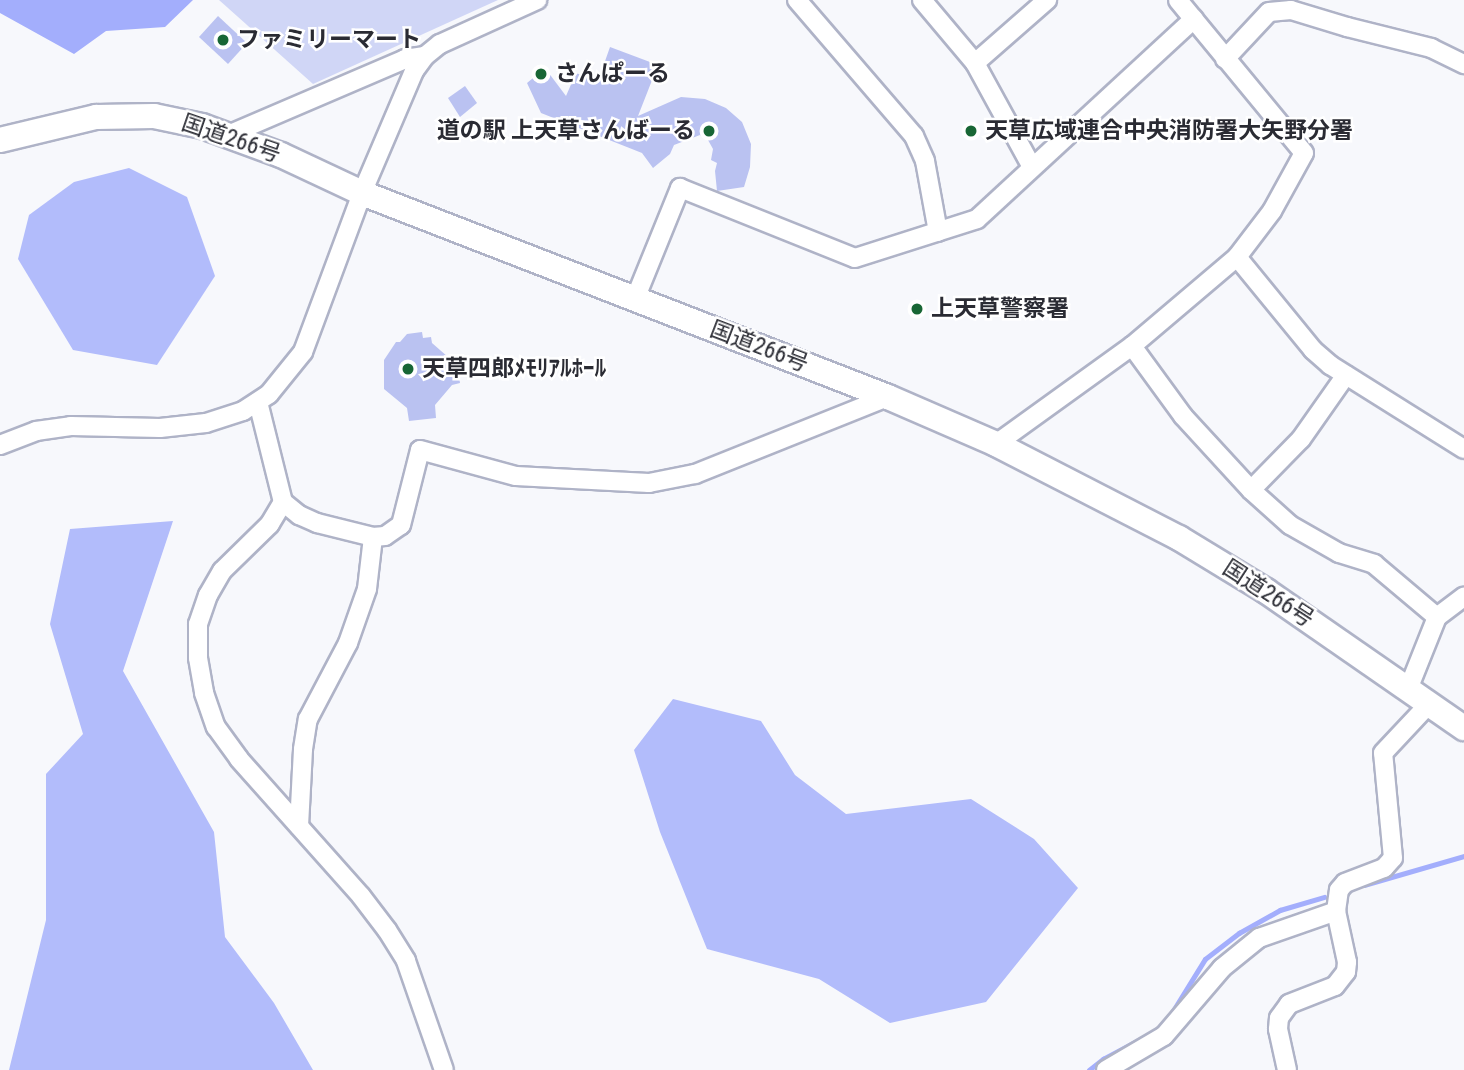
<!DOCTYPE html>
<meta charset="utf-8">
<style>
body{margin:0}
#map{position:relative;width:1464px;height:1070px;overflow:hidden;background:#f7f8fc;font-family:"Roboto Condensed","Noto Sans JP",sans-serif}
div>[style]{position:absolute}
.green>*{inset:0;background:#d0d6f6}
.forest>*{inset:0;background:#b2bcfb}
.water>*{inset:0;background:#a3aefc}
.stream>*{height:4.5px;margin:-2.25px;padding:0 2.25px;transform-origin:2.25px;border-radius:2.25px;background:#a3aefc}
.building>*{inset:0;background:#bac2f1}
.roads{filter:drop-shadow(2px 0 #afb3c7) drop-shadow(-2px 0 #afb3c7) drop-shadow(0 2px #afb3c7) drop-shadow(0 -2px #afb3c7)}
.minor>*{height:18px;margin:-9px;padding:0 9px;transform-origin:9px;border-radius:9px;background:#fff}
.highway>*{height:24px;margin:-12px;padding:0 12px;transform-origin:12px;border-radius:12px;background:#fff}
.dots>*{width:19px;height:19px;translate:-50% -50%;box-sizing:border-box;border:4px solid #fff;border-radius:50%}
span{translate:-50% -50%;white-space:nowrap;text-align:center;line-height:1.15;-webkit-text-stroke:5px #fff;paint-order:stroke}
.poi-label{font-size:23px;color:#2a2b33;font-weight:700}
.left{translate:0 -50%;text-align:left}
.right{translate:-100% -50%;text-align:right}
.street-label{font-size:23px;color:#2a2b33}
</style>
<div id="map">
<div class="green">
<i style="clip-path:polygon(219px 0,498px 0,313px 84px)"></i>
</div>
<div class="forest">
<i style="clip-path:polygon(129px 168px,187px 197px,215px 276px,157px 365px,73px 350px,18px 259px,29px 215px,74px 182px)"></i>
<i style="clip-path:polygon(173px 521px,123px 671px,214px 832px,225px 937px,274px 1003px,313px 1070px,9px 1070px,46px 920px,46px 774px,83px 734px,50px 624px,70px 529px)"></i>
<i style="clip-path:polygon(673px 699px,761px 721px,795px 775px,846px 814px,971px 799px,1034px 839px,1078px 888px,986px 1002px,890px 1023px,819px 979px,707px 949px,660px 832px,634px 750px)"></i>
</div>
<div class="water">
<i style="clip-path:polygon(0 0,193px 0,165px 27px,106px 31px,74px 54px,0 13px)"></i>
</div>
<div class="stream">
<i style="left:1364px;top:885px;width:104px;rotate:-16.2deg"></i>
<i style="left:1168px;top:1019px;width:70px;rotate:-58.3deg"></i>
<i style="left:1205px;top:959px;width:43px;rotate:-37.4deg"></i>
<i style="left:1239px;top:933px;width:47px;rotate:-29.3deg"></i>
<i style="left:1280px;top:910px;width:46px;rotate:-16.5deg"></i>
<i style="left:1089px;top:1070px;width:18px;rotate:-38deg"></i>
<i style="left:1103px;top:1059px;width:66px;rotate:-28.1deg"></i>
</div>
<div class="building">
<i style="clip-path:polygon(218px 16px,247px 43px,228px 64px,199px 37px)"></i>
<i style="clip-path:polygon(610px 47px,658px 65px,638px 116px,681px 97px,705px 99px,726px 108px,742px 122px,751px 144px,750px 167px,744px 187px,717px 191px,715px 171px,717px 163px,711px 160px,713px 149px,708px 140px,700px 135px,674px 145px,670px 154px,653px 168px,642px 153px,541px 113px,527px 83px,545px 68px,566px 96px,576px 73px,598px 81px)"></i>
<i style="clip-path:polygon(465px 86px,477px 103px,460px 117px,448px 98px)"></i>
<i style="clip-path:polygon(422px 332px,423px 338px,431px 337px,432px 343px,448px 357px,456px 355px,460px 383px,452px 385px,435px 405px,436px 418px,409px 421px,407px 408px,384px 389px,384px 360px,396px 342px,400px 342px,407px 334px)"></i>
</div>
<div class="roads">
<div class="minor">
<i style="left:797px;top:0;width:179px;rotate:49.3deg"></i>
<i style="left:914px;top:136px;width:27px;rotate:66deg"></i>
<i style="left:925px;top:161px;width:72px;rotate:79.6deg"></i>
<i style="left:922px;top:0;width:82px;rotate:49.9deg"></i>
<i style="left:975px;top:63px;width:119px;rotate:61.3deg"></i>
<i style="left:1225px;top:59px;width:64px;rotate:-46.9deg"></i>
<i style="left:1269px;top:12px;width:22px;rotate:-5deg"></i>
<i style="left:1291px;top:10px;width:59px;rotate:16.9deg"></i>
<i style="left:1347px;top:27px;width:87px;rotate:14deg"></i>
<i style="left:1431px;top:48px;width:37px;rotate:26deg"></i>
<i style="left:975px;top:63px;width:96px;rotate:-41.2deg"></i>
<i style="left:228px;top:135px;width:193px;rotate:-23.2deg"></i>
<i style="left:405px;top:59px;width:20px;rotate:-9deg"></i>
<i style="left:1237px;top:257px;width:120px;rotate:50.7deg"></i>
<i style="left:1313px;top:350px;width:23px;rotate:41deg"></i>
<i style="left:1330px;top:365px;width:158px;rotate:32.1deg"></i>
<i style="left:635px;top:299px;width:120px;rotate:-67.9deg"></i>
<i style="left:680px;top:188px;width:188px;rotate:21.8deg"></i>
<i style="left:855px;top:258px;width:128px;rotate:-17.7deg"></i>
<i style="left:977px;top:219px;width:295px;rotate:-42.7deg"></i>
<i style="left:1132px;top:346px;width:87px;rotate:53.9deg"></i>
<i style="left:1183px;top:416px;width:100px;rotate:47.4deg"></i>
<i style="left:1251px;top:490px;width:52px;rotate:41.9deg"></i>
<i style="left:1290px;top:525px;width:56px;rotate:29.7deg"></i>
<i style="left:1339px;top:553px;width:37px;rotate:17deg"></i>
<i style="left:1374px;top:564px;width:82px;rotate:40.1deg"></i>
<i style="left:258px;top:402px;width:103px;rotate:76deg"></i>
<i style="left:283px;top:502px;width:21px;rotate:39deg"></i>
<i style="left:299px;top:515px;width:20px;rotate:24deg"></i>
<i style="left:317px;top:523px;width:58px;rotate:14deg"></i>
<i style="left:373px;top:537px;width:12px;rotate:-5deg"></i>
<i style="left:385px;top:536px;width:19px;rotate:-35deg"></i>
<i style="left:401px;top:525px;width:77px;rotate:-75.8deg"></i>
<i style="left:420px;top:450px;width:99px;rotate:15.2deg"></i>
<i style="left:516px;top:476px;width:133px;rotate:3deg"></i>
<i style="left:649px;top:483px;width:47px;rotate:-11.1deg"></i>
<i style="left:695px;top:474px;width:208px;rotate:-21.8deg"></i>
<i style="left:996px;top:444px;width:168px;rotate:-35.8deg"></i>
<i style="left:1132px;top:346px;width:138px;rotate:-40.3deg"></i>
<i style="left:1237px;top:257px;width:58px;rotate:-52.7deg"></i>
<i style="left:1272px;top:211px;width:66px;rotate:-61.1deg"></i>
<i style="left:1304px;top:153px;width:198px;rotate:-129.5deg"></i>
<i style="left:0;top:445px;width:39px;rotate:-21deg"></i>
<i style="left:36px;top:431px;width:35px;rotate:-8deg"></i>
<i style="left:71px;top:426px;width:89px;rotate:1.3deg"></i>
<i style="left:160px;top:428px;width:46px;rotate:-6.2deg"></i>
<i style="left:206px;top:423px;width:39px;rotate:-18deg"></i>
<i style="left:243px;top:411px;width:31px;rotate:-33deg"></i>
<i style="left:269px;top:394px;width:54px;rotate:-51deg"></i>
<i style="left:303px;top:352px;width:170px;rotate:-69.6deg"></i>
<i style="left:362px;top:193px;width:133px;rotate:-66.9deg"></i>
<i style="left:414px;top:71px;width:19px;rotate:-54deg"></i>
<i style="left:425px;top:56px;width:19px;rotate:-39deg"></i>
<i style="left:440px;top:44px;width:107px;rotate:-24.4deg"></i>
<i style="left:1251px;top:490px;width:71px;rotate:-45.6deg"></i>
<i style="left:1301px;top:439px;width:78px;rotate:-54.9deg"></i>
<i style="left:283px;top:502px;width:26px;rotate:121deg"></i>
<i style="left:270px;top:524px;width:67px;rotate:135.6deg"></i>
<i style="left:222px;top:571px;width:28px;rotate:120deg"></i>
<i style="left:208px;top:595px;width:31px;rotate:109deg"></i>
<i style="left:198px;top:624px;width:34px;rotate:90deg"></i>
<i style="left:198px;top:658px;width:36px;rotate:80deg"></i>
<i style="left:204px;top:693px;width:36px;rotate:71deg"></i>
<i style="left:216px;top:727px;width:39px;rotate:54deg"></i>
<i style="left:239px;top:759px;width:183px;rotate:48.3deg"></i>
<i style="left:361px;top:896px;width:43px;rotate:52.6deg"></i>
<i style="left:387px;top:930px;width:36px;rotate:58deg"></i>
<i style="left:406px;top:961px;width:115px;rotate:70.8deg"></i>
<i style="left:1409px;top:687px;width:75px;rotate:-68.2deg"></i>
<i style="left:1437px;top:617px;width:34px;rotate:-37deg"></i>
<i style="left:299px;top:826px;width:77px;rotate:-87deg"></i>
<i style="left:303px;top:749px;width:30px;rotate:-81deg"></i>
<i style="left:308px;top:719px;width:86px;rotate:-62.2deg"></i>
<i style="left:348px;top:643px;width:57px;rotate:-70.6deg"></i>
<i style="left:367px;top:589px;width:52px;rotate:-83.4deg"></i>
<i style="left:1106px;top:1070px;width:67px;rotate:-30.4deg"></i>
<i style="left:1164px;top:1036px;width:89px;rotate:-49.5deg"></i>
<i style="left:1222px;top:968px;width:48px;rotate:-39deg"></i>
<i style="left:1259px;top:938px;width:82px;rotate:-19.3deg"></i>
<i style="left:1287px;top:1070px;width:42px;rotate:-102.4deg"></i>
<i style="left:1278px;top:1029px;width:11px;rotate:-85deg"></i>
<i style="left:1279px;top:1018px;width:17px;rotate:-54deg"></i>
<i style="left:1289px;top:1004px;width:49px;rotate:-21.4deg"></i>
<i style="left:1335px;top:986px;width:18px;rotate:-52deg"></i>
<i style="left:1346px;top:972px;width:10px;rotate:-84deg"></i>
<i style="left:1347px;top:962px;width:52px;rotate:-102.2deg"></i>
<i style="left:1336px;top:911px;width:21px;rotate:-82deg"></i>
<i style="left:1339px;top:890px;width:9px;rotate:-49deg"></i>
<i style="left:1345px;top:883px;width:42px;rotate:-21deg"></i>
<i style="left:1384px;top:868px;width:13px;rotate:-48deg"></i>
<i style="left:1393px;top:858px;width:105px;rotate:-95.4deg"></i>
<i style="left:1383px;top:753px;width:69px;rotate:-46.8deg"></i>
</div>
<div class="highway">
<i style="left:0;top:140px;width:99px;rotate:-13.5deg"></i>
<i style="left:96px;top:117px;width:58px;rotate:-1deg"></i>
<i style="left:154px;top:116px;width:49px;rotate:11.8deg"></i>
<i style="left:202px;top:126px;width:84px;rotate:20.2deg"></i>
<i style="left:281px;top:155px;width:89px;rotate:25.1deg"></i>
<i style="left:362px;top:193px;width:564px;rotate:21.2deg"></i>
<i style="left:888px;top:397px;width:118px;rotate:23.5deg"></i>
<i style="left:996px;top:444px;width:206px;rotate:27.2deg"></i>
<i style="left:1179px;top:538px;width:102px;rotate:31.3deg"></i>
<i style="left:1266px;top:591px;width:241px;rotate:34.7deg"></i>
</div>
</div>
<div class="dots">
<i style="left:223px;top:40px;background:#186635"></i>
<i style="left:541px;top:74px;background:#186635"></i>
<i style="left:709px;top:131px;background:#186635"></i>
<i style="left:971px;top:131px;background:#186635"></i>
<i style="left:917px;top:309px;background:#186635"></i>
<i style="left:408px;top:369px;background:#186635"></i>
</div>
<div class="poi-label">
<span class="left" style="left:237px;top:40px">ファミリーマート</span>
<span class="left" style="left:555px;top:74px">さんぱーる</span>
<span class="right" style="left:695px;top:131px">道の駅 上天草さんばーる</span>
<span class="left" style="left:985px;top:131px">天草広域連合中央消防署大矢野分署</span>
<span class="left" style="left:931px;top:309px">上天草警察署</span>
<span class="left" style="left:422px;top:369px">天草四郎ﾒﾓﾘｱﾙﾎｰﾙ</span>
</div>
<div class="street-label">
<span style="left:231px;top:139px;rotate:19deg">国道266号</span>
<span style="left:759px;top:347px;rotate:21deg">国道266号</span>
<span style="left:1268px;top:594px;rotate:33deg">国道266号</span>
</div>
</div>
